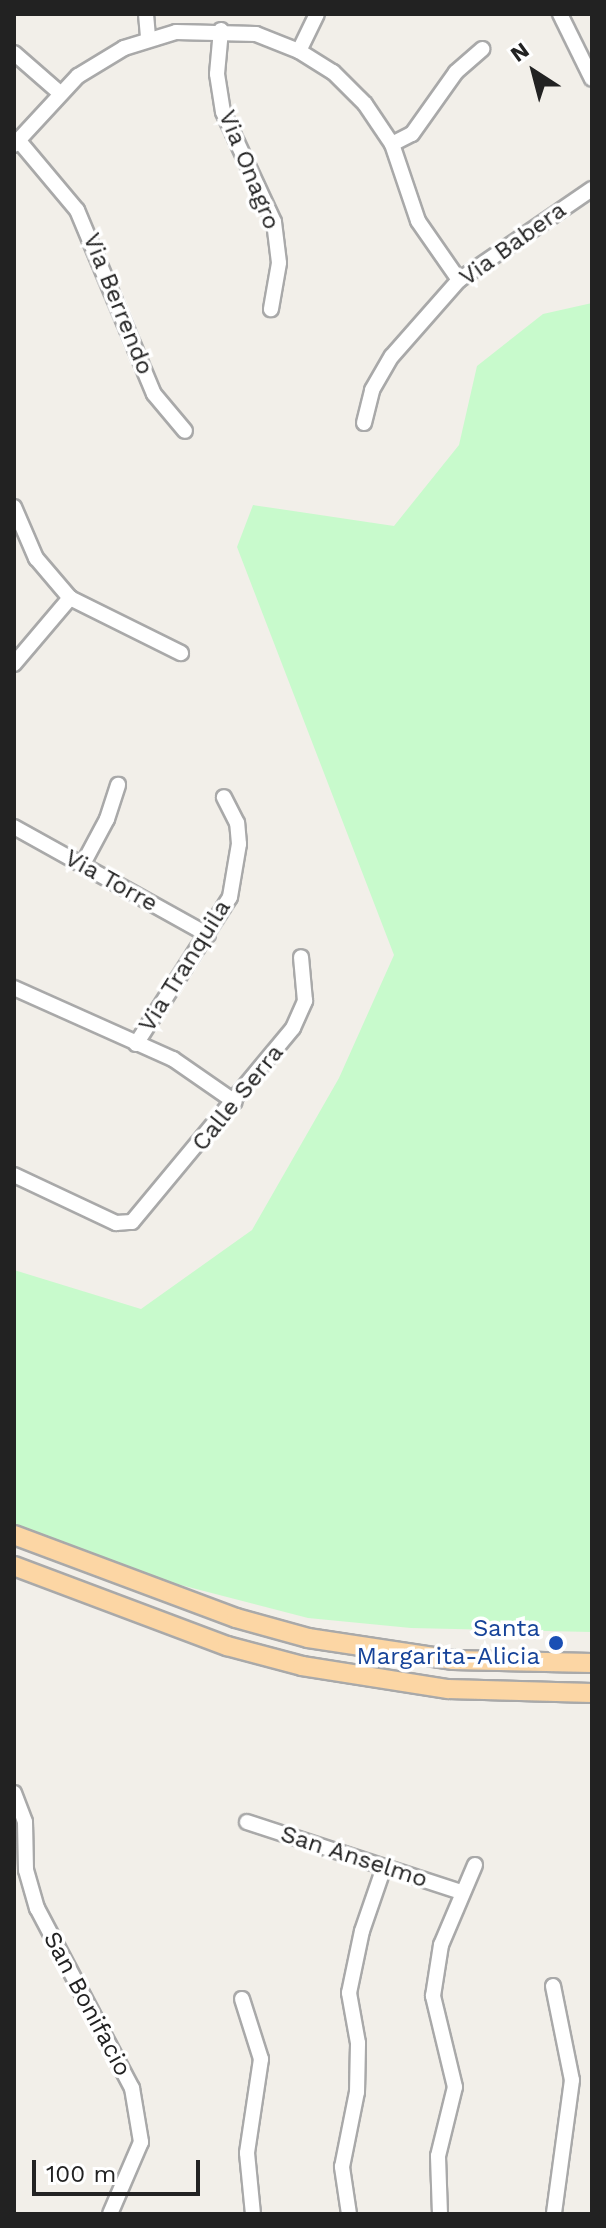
<!DOCTYPE html>
<style>
body{margin:0}
#map{position:relative;width:606px;height:2228px;overflow:hidden;background:#f2efe9;font-family:"Work Sans",sans-serif}
div>[style]{position:absolute}
.park>*{inset:0;background:#c8facc}
.roads{filter:drop-shadow(2px 0 #a9a9a9) drop-shadow(-2px 0 #a9a9a9) drop-shadow(0 2px #a9a9a9) drop-shadow(0 -2px #a9a9a9)}
.minor>*{height:14px;margin:-7px;padding:0 7px;transform-origin:7px;border-radius:7px;background:#fff}
.major>*{height:18px;margin:-9px;padding:0 9px;transform-origin:9px;border-radius:9px;background:#fcd6a4}
.dots>*{width:22px;height:22px;translate:-50% -50%;box-sizing:border-box;border:4px solid #fff;border-radius:50%}
span{translate:-50% -50%;white-space:nowrap;text-align:center;line-height:1.15;-webkit-text-stroke:7px #fff;paint-order:stroke}
.street-label{font-size:24px;color:#222}
.transit-label{font-size:24px;color:#164399}
.right{translate:-100% -50%;text-align:right}
.frame{position:absolute;inset:0;border:16px solid #222;pointer-events:none}
.north{position:absolute;left:494px;top:32px;width:80px;height:80px;-webkit-text-stroke:6px #fff;paint-order:stroke;rotate:324deg;font-size:22px;font-weight:700;line-height:32px;text-align:center;color:#222}
.north::after{content:'';display:block;margin:auto;width:28px;height:36px;background:#222;clip-path:polygon(50% 0,100% 100%,50% 72%,0 100%)}
.scale{position:absolute;left:32px;top:2160px;width:168px;height:36px;box-sizing:border-box;border:4px solid #222;border-top:0;padding-left:10px;font-size:24px;line-height:28px;white-space:nowrap;color:#222;-webkit-text-stroke:6px #fff;paint-order:stroke}
</style>
<div id="map">
<div class="park">
<i style="clip-path:polygon(592px 303px,592px 1632px,411px 1628px,308px 1618px,173px 1583px,16px 1525px,14px 1270px,141px 1309px,252px 1230px,339px 1078px,394px 955px,237px 547px,253px 505px,394px 526px,459px 445px,477px 366px,543px 314px)"></i>
</div>
<div class="roads">
<div class="minor">
<i style="left:146px;top:14px;width:25px;rotate:85deg"></i>
<i style="left:560px;top:14px;width:72px;rotate:63.8deg"></i>
<i style="left:221px;top:30px;width:44px;rotate:95.2deg"></i>
<i style="left:217px;top:74px;width:38px;rotate:81deg"></i>
<i style="left:223px;top:112px;width:121px;rotate:65.1deg"></i>
<i style="left:274px;top:222px;width:41px;rotate:83deg"></i>
<i style="left:279px;top:263px;width:47px;rotate:99.9deg"></i>
<i style="left:299px;top:51px;width:41px;rotate:-64.1deg"></i>
<i style="left:14px;top:53px;width:62px;rotate:41.1deg"></i>
<i style="left:19px;top:141px;width:90px;rotate:50deg"></i>
<i style="left:77px;top:210px;width:199px;rotate:67.3deg"></i>
<i style="left:154px;top:394px;width:48px;rotate:50deg"></i>
<i style="left:392px;top:144px;width:22px;rotate:-27deg"></i>
<i style="left:412px;top:134px;width:76px;rotate:-54.6deg"></i>
<i style="left:456px;top:72px;width:35px;rotate:-41deg"></i>
<i style="left:14px;top:145px;width:94px;rotate:-47.2deg"></i>
<i style="left:78px;top:76px;width:54px;rotate:-31.3deg"></i>
<i style="left:124px;top:48px;width:54px;rotate:-17.1deg"></i>
<i style="left:176px;top:32px;width:80px;rotate:1.4deg"></i>
<i style="left:256px;top:34px;width:46px;rotate:21.6deg"></i>
<i style="left:299px;top:51px;width:40px;rotate:32deg"></i>
<i style="left:333px;top:72px;width:45px;rotate:45deg"></i>
<i style="left:365px;top:104px;width:48px;rotate:56deg"></i>
<i style="left:392px;top:144px;width:81px;rotate:71.3deg"></i>
<i style="left:418px;top:221px;width:72px;rotate:55.2deg"></i>
<i style="left:364px;top:423px;width:34px;rotate:-76deg"></i>
<i style="left:372px;top:390px;width:39px;rotate:-60deg"></i>
<i style="left:392px;top:356px;width:101px;rotate:-48.6deg"></i>
<i style="left:459px;top:280px;width:161px;rotate:-34.4deg"></i>
<i style="left:14px;top:507px;width:56px;rotate:66.7deg"></i>
<i style="left:36px;top:558px;width:52px;rotate:49.6deg"></i>
<i style="left:70px;top:598px;width:124px;rotate:26.4deg"></i>
<i style="left:14px;top:664px;width:87px;rotate:-49.7deg"></i>
<i style="left:14px;top:827px;width:222px;rotate:29.1deg"></i>
<i style="left:83px;top:864px;width:51px;rotate:-61.9deg"></i>
<i style="left:107px;top:819px;width:36px;rotate:-72deg"></i>
<i style="left:14px;top:988px;width:174px;rotate:24.1deg"></i>
<i style="left:173px;top:1059px;width:75px;rotate:34.7deg"></i>
<i style="left:136px;top:1044px;width:174px;rotate:-57.4deg"></i>
<i style="left:230px;top:897px;width:54px;rotate:-80.4deg"></i>
<i style="left:239px;top:844px;width:21px;rotate:-95deg"></i>
<i style="left:237px;top:823px;width:29px;rotate:-117deg"></i>
<i style="left:14px;top:1175px;width:113px;rotate:25.2deg"></i>
<i style="left:116px;top:1223px;width:16px;rotate:-4deg"></i>
<i style="left:132px;top:1222px;width:252px;rotate:-50.3deg"></i>
<i style="left:293px;top:1028px;width:30px;rotate:-66deg"></i>
<i style="left:305px;top:1001px;width:44px;rotate:-95.2deg"></i>
<i style="left:14px;top:1793px;width:31px;rotate:69deg"></i>
<i style="left:25px;top:1822px;width:48px;rotate:88.8deg"></i>
<i style="left:26px;top:1870px;width:40px;rotate:74deg"></i>
<i style="left:37px;top:1908px;width:204px;rotate:62.2deg"></i>
<i style="left:132px;top:2088px;width:55px;rotate:80.5deg"></i>
<i style="left:141px;top:2142px;width:78px;rotate:113.3deg"></i>
<i style="left:247px;top:1822px;width:225px;rotate:18.1deg"></i>
<i style="left:553px;top:1986px;width:96px;rotate:78.6deg"></i>
<i style="left:572px;top:2080px;width:135px;rotate:97.7deg"></i>
<i style="left:242px;top:1999px;width:63px;rotate:72.4deg"></i>
<i style="left:261px;top:2059px;width:95px;rotate:98.5deg"></i>
<i style="left:247px;top:2153px;width:61px;rotate:84.4deg"></i>
<i style="left:349px;top:2214px;width:48px;rotate:-98.5deg"></i>
<i style="left:342px;top:2167px;width:76px;rotate:-78.7deg"></i>
<i style="left:357px;top:2092px;width:49px;rotate:-88.8deg"></i>
<i style="left:358px;top:2043px;width:51px;rotate:-100.2deg"></i>
<i style="left:349px;top:1993px;width:63px;rotate:-78.2deg"></i>
<i style="left:362px;top:1931px;width:68px;rotate:-71deg"></i>
<i style="left:440px;top:2214px;width:58px;rotate:-92deg"></i>
<i style="left:438px;top:2156px;width:71px;rotate:-76.2deg"></i>
<i style="left:455px;top:2087px;width:94px;rotate:-103.6deg"></i>
<i style="left:433px;top:1996px;width:52px;rotate:-81.1deg"></i>
<i style="left:441px;top:1945px;width:87px;rotate:-67deg"></i>
</div>
<div class="major">
<i style="left:14px;top:1535px;width:237px;rotate:20.5deg"></i>
<i style="left:236px;top:1618px;width:75px;rotate:15.5deg"></i>
<i style="left:308px;top:1638px;width:147px;rotate:8.6deg"></i>
<i style="left:453px;top:1660px;width:139px;rotate:1.2deg"></i>
<i style="left:14px;top:1566px;width:228px;rotate:20.6deg"></i>
<i style="left:227px;top:1646px;width:78px;rotate:14.9deg"></i>
<i style="left:302px;top:1666px;width:148px;rotate:9deg"></i>
<i style="left:448px;top:1689px;width:144px;rotate:1.6deg"></i>
</div>
</div>
<div class="dots">
<i style="left:556px;top:1643px;background:#1a4fb4"></i>
</div>
<div class="street-label">
<span style="left:249px;top:170px;rotate:68deg">Via Onagro</span>
<span style="left:513px;top:244px;rotate:-36deg">Via Babera</span>
<span style="left:118px;top:304px;rotate:68deg">Via Berrendo</span>
<span style="left:111px;top:881px;rotate:29deg">Via Torre</span>
<span style="left:185px;top:966px;rotate:-58deg">Via Tranquila</span>
<span style="left:238px;top:1098px;rotate:-51deg">Calle Serra</span>
<span style="left:354px;top:1857px;rotate:18deg">San Anselmo</span>
<span style="left:87px;top:2004px;rotate:62deg">San Bonifacio</span>
</div>
<div class="transit-label">
<span class="right" style="left:540px;top:1643px">Santa<br>Margarita-Alicia</span>
</div>
<div class="frame"></div>
<div class="north">N</div>
<div class="scale">100 m</div>
</div>
